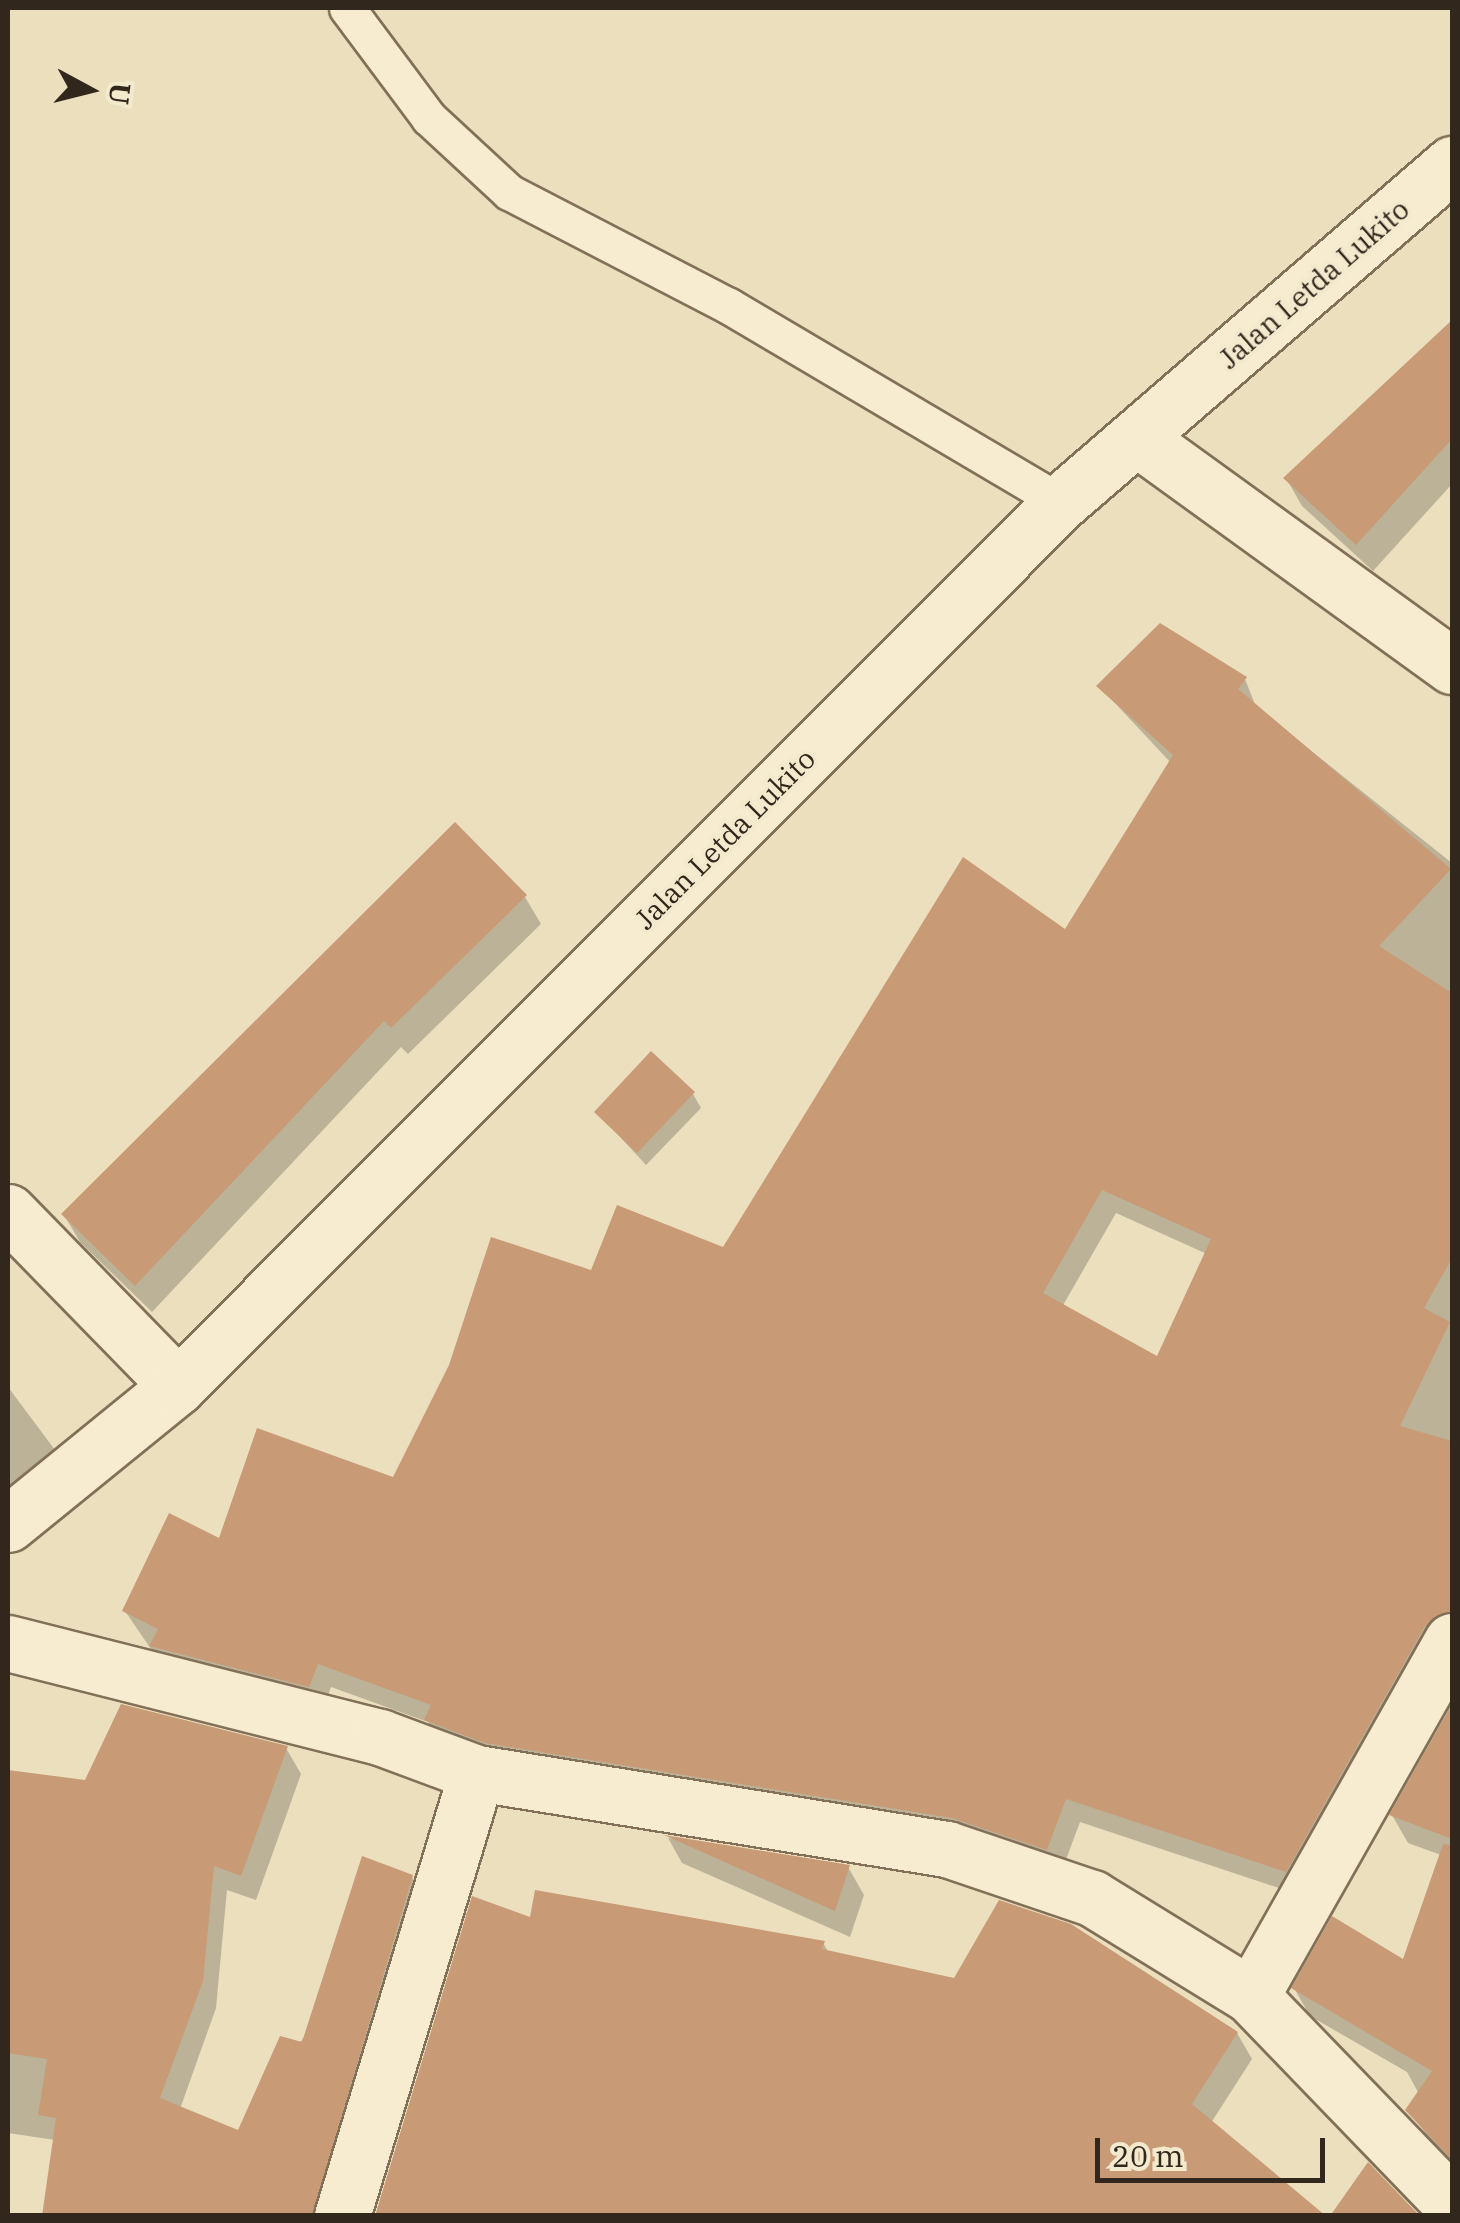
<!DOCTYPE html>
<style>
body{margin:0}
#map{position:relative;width:1460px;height:2223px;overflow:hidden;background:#ebdfbe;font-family:"IBM Plex Serif",serif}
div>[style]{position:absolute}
.shadow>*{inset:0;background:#0003}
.building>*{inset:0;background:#c89a75}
.roads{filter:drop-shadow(2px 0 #827058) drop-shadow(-2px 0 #827058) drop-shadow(0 2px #827058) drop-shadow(0 -2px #827058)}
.service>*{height:35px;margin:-17.5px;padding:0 17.5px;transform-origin:17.5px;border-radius:17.5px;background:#f7ecd0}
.minor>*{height:55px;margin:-27.5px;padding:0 27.5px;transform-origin:27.5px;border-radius:27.5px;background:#f7ecd0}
.tertiary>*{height:55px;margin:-27.5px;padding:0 27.5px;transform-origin:27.5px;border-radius:27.5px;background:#f7ecd0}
span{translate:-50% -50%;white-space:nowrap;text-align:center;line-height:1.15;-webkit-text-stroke:8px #f3e9cd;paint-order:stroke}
.street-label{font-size:28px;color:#32271c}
.frame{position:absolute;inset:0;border:10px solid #32271c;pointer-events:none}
.north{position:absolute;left:40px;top:40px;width:100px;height:100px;-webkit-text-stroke:8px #f3e9cd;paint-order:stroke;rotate:97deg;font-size:28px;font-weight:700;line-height:40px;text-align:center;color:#32271c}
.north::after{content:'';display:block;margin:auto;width:35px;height:45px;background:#32271c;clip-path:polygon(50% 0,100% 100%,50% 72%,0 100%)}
.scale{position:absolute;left:1095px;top:2138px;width:230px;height:45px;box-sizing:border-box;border:5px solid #32271c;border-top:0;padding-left:12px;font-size:30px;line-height:35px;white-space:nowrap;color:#32271c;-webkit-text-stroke:8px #f3e9cd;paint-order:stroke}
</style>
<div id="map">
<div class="shadow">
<i style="clip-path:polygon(1452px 323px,1452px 484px,1373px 571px,1302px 506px,1286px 478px)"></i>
<i style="clip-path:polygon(evenodd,1245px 679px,1256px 707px,1452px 863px,1452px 1624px,1300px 1895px,1080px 1822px,1061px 1873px,441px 1744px,428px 1722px,331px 1687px,323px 1710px,166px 1671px,125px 1611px,220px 1542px,394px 1480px,593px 1273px,724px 1250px,1066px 933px,1171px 763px,1099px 686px,1245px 679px,1116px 1213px,1207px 1254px,1158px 1359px,1062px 1307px,1116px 1213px)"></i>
<i style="clip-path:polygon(525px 897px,541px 924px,408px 1054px,401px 1047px,152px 1312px,80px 1242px,64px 1215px)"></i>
<i style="clip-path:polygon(693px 1094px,701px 1108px,646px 1165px,597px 1112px)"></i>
<i style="clip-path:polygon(8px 1387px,61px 1458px,8px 1505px)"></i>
<i style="clip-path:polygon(286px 1748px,301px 1774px,256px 1900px,227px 1890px,216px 2008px,180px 2109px,239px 2133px,412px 1877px,427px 1903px,331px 2216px,44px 2216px,55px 2140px,8px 2133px,8px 1775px,86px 1782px)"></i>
<i style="clip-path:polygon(1426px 1755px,1452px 1765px,1452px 2168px,1408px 2110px,1419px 2094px,1407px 2072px,1310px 2016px,1294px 1988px,1404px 1962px,1441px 1855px,1408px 1843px,1392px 1815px)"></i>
<i style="clip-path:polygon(668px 1838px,848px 1867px,864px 1895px,850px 1937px,682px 1863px)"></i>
<i style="clip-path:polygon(532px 1920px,823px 1943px,829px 1953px,955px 1981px,1237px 2033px,1252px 2059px,1211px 2123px)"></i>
</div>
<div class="building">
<i style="clip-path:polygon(1452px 320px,1452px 439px,1356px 545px,1283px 478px)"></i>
<i style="clip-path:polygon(evenodd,1160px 623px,1247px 677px,1238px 689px,1451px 869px,1379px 946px,1452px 993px,1452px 1258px,1424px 1308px,1450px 1322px,1400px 1426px,1452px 1441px,1452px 1610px,1425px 1626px,1286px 1872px,1066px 1799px,1047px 1850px,952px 1818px,485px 1743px,424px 1720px,431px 1705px,318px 1664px,309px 1687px,149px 1646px,158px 1629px,122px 1611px,169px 1513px,219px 1538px,257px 1428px,393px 1477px,449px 1365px,491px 1237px,591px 1270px,617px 1205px,723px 1247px,963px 857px,1065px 929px,1173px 755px,1096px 686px,1160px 623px,1102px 1190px,1211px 1239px,1157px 1356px,1043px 1293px,1102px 1190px)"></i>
<i style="clip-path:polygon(455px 822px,527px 895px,391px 1028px,384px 1021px,135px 1286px,61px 1214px)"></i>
<i style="clip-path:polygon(651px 1051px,695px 1092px,637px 1153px,594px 1112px)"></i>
<i style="clip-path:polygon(121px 1704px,288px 1746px,241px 1876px,214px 1866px,203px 1981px,160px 2098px,238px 2130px,280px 2036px,302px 2042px,362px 1856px,413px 1875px,312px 2216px,42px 2216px,56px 2118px,38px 2115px,47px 2059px,8px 2053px,8px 1770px,85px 1780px)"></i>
<i style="clip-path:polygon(1452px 1704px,1452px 1839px,1389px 1815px)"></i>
<i style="clip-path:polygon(664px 1835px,850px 1865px,835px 1911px)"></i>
<i style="clip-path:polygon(1443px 1844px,1452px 1845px,1452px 2160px,1405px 2110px,1432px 2071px,1291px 1988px,1332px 1916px,1403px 1959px)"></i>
<i style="clip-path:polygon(535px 1890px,825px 1941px,822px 1949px,954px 1978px,999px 1900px,1071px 1924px,1238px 2032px,1192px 2104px,1326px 2216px,375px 2216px,472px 1896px,530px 1917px)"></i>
<i style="clip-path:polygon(1368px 2162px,1420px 2216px,1330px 2216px)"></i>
</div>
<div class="roads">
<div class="service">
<i style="left:347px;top:8px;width:137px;rotate:53.3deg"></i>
<i style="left:429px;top:118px;width:109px;rotate:42.8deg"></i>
<i style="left:509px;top:192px;width:248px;rotate:27.4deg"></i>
<i style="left:729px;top:306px;width:386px;rotate:30.6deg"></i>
</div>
<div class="minor">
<i style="left:1137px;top:438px;width:389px;rotate:35.9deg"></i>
<i style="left:8px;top:1212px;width:243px;rotate:45.7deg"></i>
<i style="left:8px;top:1643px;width:384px;rotate:14.2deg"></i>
<i style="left:380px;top:1737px;width:103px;rotate:20.4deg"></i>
<i style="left:477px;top:1773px;width:476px;rotate:9.2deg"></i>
<i style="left:947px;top:1849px;width:153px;rotate:18.7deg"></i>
<i style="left:1092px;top:1898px;width:187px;rotate:31.6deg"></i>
<i style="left:1251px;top:1996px;width:289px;rotate:46deg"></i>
<i style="left:1251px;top:1996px;width:408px;rotate:-60.5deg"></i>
<i style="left:342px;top:2216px;width:463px;rotate:-73.1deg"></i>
</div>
<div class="tertiary">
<i style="left:8px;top:1524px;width:219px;rotate:-39.1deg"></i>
<i style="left:178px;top:1386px;width:1249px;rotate:-45.03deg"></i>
<i style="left:1061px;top:502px;width:517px;rotate:-40.84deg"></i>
</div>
</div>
<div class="street-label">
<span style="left:1314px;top:284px;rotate:-41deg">Jalan Letda Lukito</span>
<span style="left:725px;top:839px;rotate:-45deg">Jalan Letda Lukito</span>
</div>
<div class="frame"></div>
<div class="north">U</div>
<div class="scale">20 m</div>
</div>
